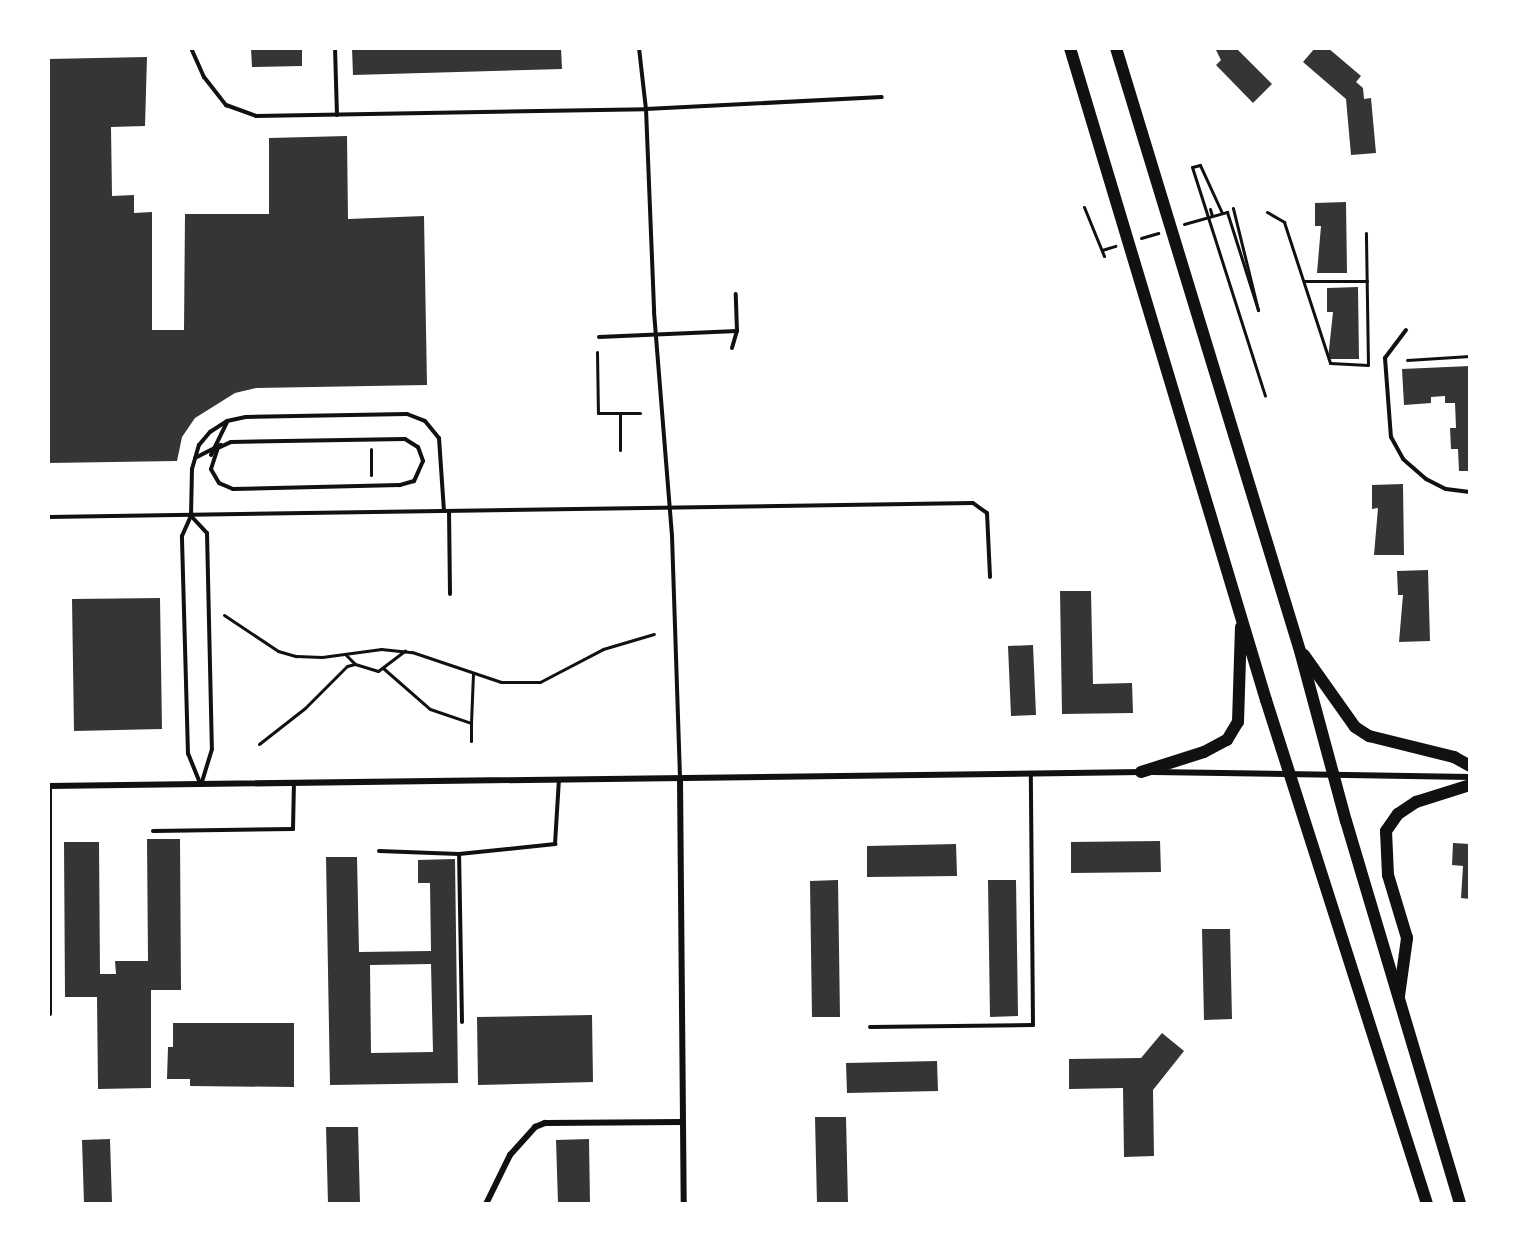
<!DOCTYPE html>
<style>
body{margin:0}
#map{position:relative;width:1518px;height:1252px;overflow:hidden;background:#fff;font-family:"Nunito Sans",sans-serif}
div>[style]{position:absolute}
.building>*{inset:0;background:#353535}
.path>*{height:3px;margin:-1.5px;padding:0 1.5px;transform-origin:1.5px;border-radius:1.5px;background:#111}
.service>*{height:4px;margin:-2px;padding:0 2px;transform-origin:2px;border-radius:2px;background:#111}
.minor>*{height:6px;margin:-3px;padding:0 3px;transform-origin:3px;border-radius:3px;background:#111}
.primary>*{height:12px;margin:-6px;padding:0 6px;transform-origin:6px;border-radius:6px;background:#111}
span{translate:-50% -50%;white-space:nowrap;text-align:center;line-height:1.15;-webkit-text-stroke:6px #fff;paint-order:stroke}
.frame{position:absolute;inset:0;border:50px solid #fff;pointer-events:none}
</style>
<div id="map">
<div class="building">
<i style="clip-path:polygon(251px 48px,302px 48px,302px 66px,252px 67px)"></i>
<i style="clip-path:polygon(352px 48px,561px 48px,562px 69px,353px 75px)"></i>
<i style="clip-path:polygon(1215px 48px,1236px 48px,1272px 84px,1253px 103px,1216px 65px,1221px 60px)"></i>
<i style="clip-path:polygon(1315px 48px,1328px 48px,1361px 76px,1356px 82px,1363px 88px,1364px 99px,1371px 98px,1376px 153px,1351px 155px,1346px 99px,1303px 62px)"></i>
<i style="clip-path:polygon(147px 57px,145px 126px,111px 127px,112px 196px,134px 195px,134px 213px,152px 212px,152px 330px,184px 330px,185px 214px,269px 214px,269px 138px,347px 136px,348px 219px,424px 216px,427px 385px,256px 388px,235px 393px,195px 418px,182px 437px,177px 461px,48px 463px,48px 59px)"></i>
<i style="clip-path:polygon(1346px 202px,1347px 273px,1317px 273px,1321px 226px,1315px 226px,1315px 203px)"></i>
<i style="clip-path:polygon(1358px 287px,1359px 359px,1328px 359px,1333px 312px,1327px 312px,1327px 288px)"></i>
<i style="clip-path:polygon(1470px 366px,1470px 471px,1459px 471px,1458px 449px,1451px 449px,1450px 428px,1456px 428px,1455px 403px,1445px 403px,1445px 396px,1431px 397px,1431px 403px,1404px 405px,1402px 369px)"></i>
<i style="clip-path:polygon(1403px 484px,1404px 555px,1374px 555px,1378px 508px,1372px 509px,1372px 485px)"></i>
<i style="clip-path:polygon(1428px 570px,1430px 641px,1399px 642px,1403px 595px,1398px 595px,1397px 571px)"></i>
<i style="clip-path:polygon(1060px 591px,1091px 591px,1093px 684px,1132px 683px,1133px 713px,1062px 714px)"></i>
<i style="clip-path:polygon(160px 598px,162px 729px,74px 731px,72px 599px)"></i>
<i style="clip-path:polygon(1033px 645px,1036px 715px,1011px 716px,1008px 646px)"></i>
<i style="clip-path:polygon(147px 839px,180px 839px,181px 990px,151px 990px,151px 1088px,98px 1089px,97px 997px,65px 997px,64px 842px,99px 842px,100px 974px,116px 974px,115px 961px,148px 961px)"></i>
<i style="clip-path:polygon(1160px 841px,1161px 872px,1071px 873px,1071px 842px)"></i>
<i style="clip-path:polygon(1453px 843px,1470px 844px,1470px 899px,1461px 898px,1463px 866px,1452px 865px)"></i>
<i style="clip-path:polygon(956px 844px,957px 876px,867px 877px,867px 846px)"></i>
<i style="clip-path:polygon(evenodd,326px 857px,357px 857px,359px 952px,431px 951px,430px 883px,418px 883px,418px 860px,455px 859px,458px 1083px,330px 1085px,326px 857px,431px 964px,433px 1052px,371px 1053px,370px 965px,431px 964px)"></i>
<i style="clip-path:polygon(838px 880px,840px 1017px,812px 1017px,810px 881px)"></i>
<i style="clip-path:polygon(988px 880px,1016px 880px,1018px 1016px,990px 1017px)"></i>
<i style="clip-path:polygon(1202px 929px,1230px 929px,1232px 1019px,1204px 1020px)"></i>
<i style="clip-path:polygon(592px 1015px,593px 1082px,478px 1085px,477px 1017px)"></i>
<i style="clip-path:polygon(173px 1023px,294px 1023px,294px 1087px,190px 1086px,190px 1079px,167px 1079px,168px 1047px,173px 1047px)"></i>
<i style="clip-path:polygon(1162px 1033px,1184px 1051px,1153px 1090px,1154px 1156px,1124px 1157px,1123px 1088px,1069px 1089px,1069px 1059px,1141px 1058px)"></i>
<i style="clip-path:polygon(937px 1061px,938px 1091px,847px 1093px,846px 1063px)"></i>
<i style="clip-path:polygon(815px 1117px,846px 1117px,848px 1204px,817px 1204px)"></i>
<i style="clip-path:polygon(326px 1127px,358px 1127px,360px 1204px,328px 1204px)"></i>
<i style="clip-path:polygon(110px 1139px,112px 1204px,84px 1204px,82px 1140px)"></i>
<i style="clip-path:polygon(589px 1139px,590px 1204px,558px 1204px,556px 1140px)"></i>
</div>
<div class="path">
<i style="left:1084px;top:207px;width:53px;rotate:67.8deg"></i>
<i style="left:1210px;top:209px;width:7px;rotate:74deg"></i>
<i style="left:1267px;top:212px;width:20px;rotate:30deg"></i>
<i style="left:1284px;top:222px;width:148px;rotate:71.9deg"></i>
<i style="left:1330px;top:363px;width:38px;rotate:3deg"></i>
<i style="left:1368px;top:365px;width:132px;rotate:-90.9deg"></i>
<i style="left:1222px;top:213px;width:53px;rotate:-114.6deg"></i>
<i style="left:1200px;top:165px;width:8px;rotate:166deg"></i>
<i style="left:1192px;top:167px;width:240px;rotate:72.3deg"></i>
<i style="left:1184px;top:224px;width:45px;rotate:-15.6deg"></i>
<i style="left:1227px;top:212px;width:103px;rotate:72.4deg"></i>
<i style="left:1258px;top:310px;width:105px;rotate:-103.8deg"></i>
<i style="left:1141px;top:238px;width:18px;rotate:-16deg"></i>
<i style="left:1102px;top:250px;width:14px;rotate:-17deg"></i>
<i style="left:1304px;top:281px;width:63px"></i>
<i style="left:597px;top:352px;width:61px;rotate:89.1deg"></i>
<i style="left:598px;top:413px;width:42px"></i>
<i style="left:1407px;top:360px;width:63px;rotate:-3.6deg"></i>
<i style="left:620px;top:413px;width:37px;rotate:90deg"></i>
<i style="left:371px;top:449px;width:26px;rotate:90deg"></i>
<i style="left:224px;top:615px;width:65px;rotate:33.7deg"></i>
<i style="left:278px;top:651px;width:19px;rotate:16deg"></i>
<i style="left:296px;top:656px;width:26px;rotate:2deg"></i>
<i style="left:322px;top:657px;width:60px;rotate:-7.7deg"></i>
<i style="left:381px;top:649px;width:31px;rotate:6deg"></i>
<i style="left:412px;top:652px;width:94px;rotate:18.6deg"></i>
<i style="left:501px;top:682px;width:39px"></i>
<i style="left:540px;top:682px;width:71px;rotate:-27.6deg"></i>
<i style="left:603px;top:649px;width:53px;rotate:-16.4deg"></i>
<i style="left:345px;top:654px;width:14px;rotate:45deg"></i>
<i style="left:355px;top:664px;width:24px;rotate:17deg"></i>
<i style="left:378px;top:671px;width:34px;rotate:-37deg"></i>
<i style="left:383px;top:668px;width:62px;rotate:41.1deg"></i>
<i style="left:430px;top:709px;width:43px;rotate:18.9deg"></i>
<i style="left:471px;top:723px;width:18px;rotate:90deg"></i>
<i style="left:471px;top:723px;width:49px;rotate:-87.7deg"></i>
<i style="left:259px;top:744px;width:58px;rotate:-38deg"></i>
<i style="left:305px;top:708px;width:59px;rotate:-45deg"></i>
<i style="left:347px;top:666px;width:8px;rotate:-14deg"></i>
</div>
<div class="service">
<i style="left:191px;top:48px;width:32px;rotate:66deg"></i>
<i style="left:204px;top:77px;width:36px;rotate:52deg"></i>
<i style="left:226px;top:105px;width:32px;rotate:20deg"></i>
<i style="left:256px;top:116px;width:390px;rotate:-1deg"></i>
<i style="left:646px;top:109px;width:236px;rotate:-2.9deg"></i>
<i style="left:335px;top:48px;width:67px;rotate:88.3deg"></i>
<i style="left:639px;top:48px;width:61px;rotate:83.5deg"></i>
<i style="left:646px;top:109px;width:203px;rotate:87.7deg"></i>
<i style="left:654px;top:312px;width:225px;rotate:85.4deg"></i>
<i style="left:672px;top:536px;width:242px;rotate:88.1deg"></i>
<i style="left:1406px;top:330px;width:35px;rotate:127deg"></i>
<i style="left:1385px;top:358px;width:79px;rotate:85.7deg"></i>
<i style="left:1391px;top:437px;width:25px;rotate:61deg"></i>
<i style="left:1403px;top:459px;width:30px;rotate:41deg"></i>
<i style="left:1426px;top:479px;width:22px;rotate:27deg"></i>
<i style="left:1446px;top:489px;width:24px;rotate:7deg"></i>
<i style="left:599px;top:337px;width:138px;rotate:-2.5deg"></i>
<i style="left:732px;top:348px;width:18px;rotate:-74deg"></i>
<i style="left:737px;top:331px;width:37px;rotate:-92deg"></i>
<i style="left:405px;top:439px;width:15px;rotate:32deg"></i>
<i style="left:418px;top:447px;width:15px;rotate:70deg"></i>
<i style="left:423px;top:461px;width:22px;rotate:114deg"></i>
<i style="left:414px;top:481px;width:15px;rotate:164deg"></i>
<i style="left:400px;top:485px;width:167px;rotate:178.6deg"></i>
<i style="left:233px;top:489px;width:15px;rotate:-157deg"></i>
<i style="left:219px;top:483px;width:16px;rotate:-120deg"></i>
<i style="left:211px;top:469px;width:22px;rotate:-72deg"></i>
<i style="left:218px;top:448px;width:14px;rotate:-25deg"></i>
<i style="left:231px;top:442px;width:174px;rotate:-1deg"></i>
<i style="left:211px;top:455px;width:37px;rotate:-64deg"></i>
<i style="left:195px;top:458px;width:29px;rotate:-27deg"></i>
<i style="left:449px;top:511px;width:83px;rotate:89.3deg"></i>
<i style="left:48px;top:517px;width:925px;rotate:-0.87deg"></i>
<i style="left:973px;top:503px;width:17px;rotate:36deg"></i>
<i style="left:987px;top:513px;width:64px;rotate:87.3deg"></i>
<i style="left:192px;top:517px;width:22px;rotate:47deg"></i>
<i style="left:207px;top:533px;width:216px;rotate:88.7deg"></i>
<i style="left:212px;top:749px;width:37px;rotate:107deg"></i>
<i style="left:200px;top:783px;width:31px;rotate:-112deg"></i>
<i style="left:188px;top:754px;width:218px;rotate:-91.6deg"></i>
<i style="left:182px;top:536px;width:22px;rotate:-66deg"></i>
<i style="left:191px;top:516px;width:47px;rotate:-88.8deg"></i>
<i style="left:192px;top:469px;width:25px;rotate:-74deg"></i>
<i style="left:199px;top:445px;width:17px;rotate:-50deg"></i>
<i style="left:210px;top:432px;width:20px;rotate:-33deg"></i>
<i style="left:227px;top:421px;width:19px;rotate:-12deg"></i>
<i style="left:246px;top:417px;width:161px;rotate:-1.1deg"></i>
<i style="left:407px;top:414px;width:19px;rotate:21deg"></i>
<i style="left:425px;top:421px;width:22px;rotate:51deg"></i>
<i style="left:439px;top:438px;width:73px;rotate:86.1deg"></i>
<i style="left:153px;top:831px;width:140px;rotate:-0.8deg"></i>
<i style="left:293px;top:829px;width:46px;rotate:-88.8deg"></i>
<i style="left:379px;top:851px;width:80px;rotate:2.1deg"></i>
<i style="left:50px;top:1014px;width:228px;rotate:-90deg"></i>
<i style="left:462px;top:1022px;width:168px;rotate:-91deg"></i>
<i style="left:459px;top:854px;width:97px;rotate:-5.9deg"></i>
<i style="left:555px;top:844px;width:65px;rotate:-86.5deg"></i>
<i style="left:870px;top:1027px;width:163px;rotate:-0.7deg"></i>
<i style="left:1033px;top:1025px;width:251px;rotate:-90.5deg"></i>
</div>
<div class="minor">
<i style="left:1153px;top:772px;width:317px;rotate:0.9deg"></i>
<i style="left:680px;top:778px;width:426px;rotate:89.5deg"></i>
<i style="left:48px;top:786px;width:1094px;rotate:-0.73deg"></i>
<i style="left:486px;top:1204px;width:55px;rotate:-63.9deg"></i>
<i style="left:510px;top:1155px;width:38px;rotate:-48deg"></i>
<i style="left:535px;top:1127px;width:11px;rotate:-22deg"></i>
<i style="left:545px;top:1123px;width:138px;rotate:-0.4deg"></i>
</div>
<div class="primary">
<i style="left:1070px;top:48px;width:681px;rotate:73.27deg"></i>
<i style="left:1266px;top:700px;width:529px;rotate:72.28deg"></i>
<i style="left:1116px;top:48px;width:630px;rotate:73.03deg"></i>
<i style="left:1300px;top:651px;width:176px;rotate:74.9deg"></i>
<i style="left:1346px;top:821px;width:400px;rotate:73.4deg"></i>
<i style="left:1304px;top:655px;width:88px;rotate:54.7deg"></i>
<i style="left:1355px;top:727px;width:17px;rotate:33deg"></i>
<i style="left:1369px;top:736px;width:88px;rotate:13.9deg"></i>
<i style="left:1454px;top:757px;width:18px;rotate:29deg"></i>
<i style="left:1141px;top:772px;width:66px;rotate:-17.6deg"></i>
<i style="left:1204px;top:752px;width:26px;rotate:-28deg"></i>
<i style="left:1227px;top:740px;width:21px;rotate:-59deg"></i>
<i style="left:1238px;top:722px;width:95px;rotate:-88.2deg"></i>
<i style="left:1399px;top:996px;width:59px;rotate:-82.1deg"></i>
<i style="left:1407px;top:938px;width:66px;rotate:-106.8deg"></i>
<i style="left:1388px;top:875px;width:44px;rotate:-92.6deg"></i>
<i style="left:1386px;top:831px;width:21px;rotate:-55deg"></i>
<i style="left:1398px;top:814px;width:22px;rotate:-34deg"></i>
<i style="left:1416px;top:802px;width:57px;rotate:-17.5deg"></i>
</div>
<div class="frame"></div>
</div>
